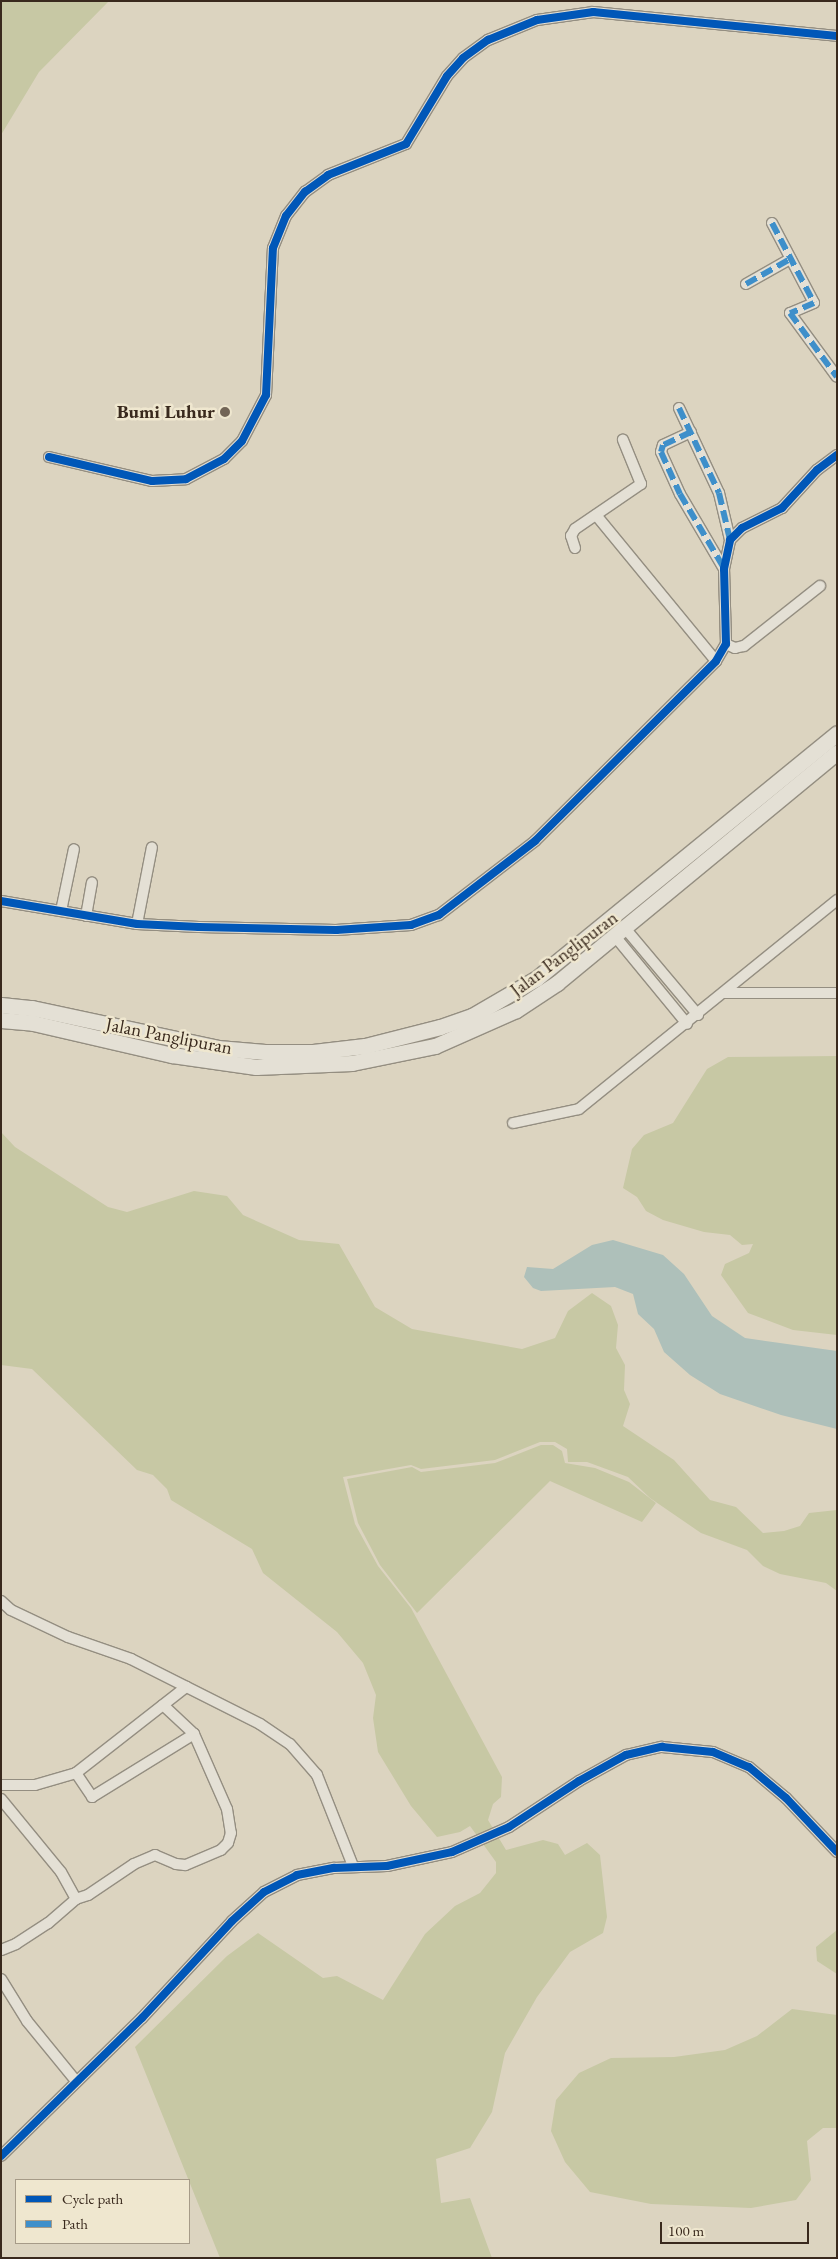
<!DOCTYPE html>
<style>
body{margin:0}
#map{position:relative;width:838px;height:2259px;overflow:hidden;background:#dcd4c0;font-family:"EB Garamond",serif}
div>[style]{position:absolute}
.green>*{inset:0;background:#c7c8a4}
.water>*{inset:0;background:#aec0ba}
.roads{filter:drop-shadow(1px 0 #948e81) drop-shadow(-1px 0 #948e81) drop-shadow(0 1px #948e81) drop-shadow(0 -1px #948e81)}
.minor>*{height:10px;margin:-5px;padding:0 5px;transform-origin:5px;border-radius:5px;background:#e4e0d5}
.secondary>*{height:15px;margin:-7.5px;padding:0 7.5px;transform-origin:7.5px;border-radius:7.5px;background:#e4e0d5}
.quiet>*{height:6px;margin-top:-3px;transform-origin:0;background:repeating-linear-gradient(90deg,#3e8fca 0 12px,transparent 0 18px)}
.cycleway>*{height:8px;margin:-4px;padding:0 4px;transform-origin:4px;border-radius:4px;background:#0057b8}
.dots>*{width:14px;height:14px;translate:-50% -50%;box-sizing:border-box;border:2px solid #efe7cf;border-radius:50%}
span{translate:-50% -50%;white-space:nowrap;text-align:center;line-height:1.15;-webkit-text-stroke:5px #efe7cf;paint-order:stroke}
.poi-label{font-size:19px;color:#39291d;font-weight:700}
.right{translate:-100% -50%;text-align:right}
.street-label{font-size:19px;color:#39291d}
.frame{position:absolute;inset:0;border:2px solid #39291d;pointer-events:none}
.legend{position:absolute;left:15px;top:2179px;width:175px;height:65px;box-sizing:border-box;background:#efe7cf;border:1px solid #a69b88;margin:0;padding:6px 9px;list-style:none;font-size:15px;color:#39291d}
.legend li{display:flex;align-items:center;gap:10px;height:25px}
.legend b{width:25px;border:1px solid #a69b88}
.scale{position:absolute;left:660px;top:2222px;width:149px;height:22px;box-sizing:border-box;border:2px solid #39291d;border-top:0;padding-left:6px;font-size:15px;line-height:18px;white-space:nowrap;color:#39291d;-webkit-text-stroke:4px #efe7cf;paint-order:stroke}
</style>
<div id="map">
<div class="green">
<i style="clip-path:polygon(1px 1px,109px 1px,39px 72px,1px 135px)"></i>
<i style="clip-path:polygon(837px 1056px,837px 1335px,793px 1330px,748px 1313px,721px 1275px,725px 1264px,749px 1253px,753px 1244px,742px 1245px,730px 1235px,704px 1232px,663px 1220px,646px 1211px,637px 1197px,623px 1188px,632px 1149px,644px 1135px,673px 1123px,707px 1069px,728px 1057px)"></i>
<i style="clip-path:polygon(1px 1132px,15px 1147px,108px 1207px,127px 1212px,194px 1191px,227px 1196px,243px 1215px,299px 1240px,339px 1244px,375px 1307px,412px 1329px,522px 1349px,555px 1338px,568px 1311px,592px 1293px,611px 1306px,618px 1325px,616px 1348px,625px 1365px,624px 1390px,630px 1404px,623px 1426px,674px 1460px,710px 1500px,736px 1507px,763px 1533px,784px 1531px,800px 1526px,809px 1513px,837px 1510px,837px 1591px,826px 1583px,780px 1574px,763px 1566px,747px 1550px,701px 1533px,650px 1498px,628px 1477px,587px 1462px,568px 1462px,567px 1449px,555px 1442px,540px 1442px,495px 1460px,421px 1469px,411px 1465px,343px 1477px,355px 1524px,378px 1566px,411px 1608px,502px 1777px,501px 1797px,493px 1804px,488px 1820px,506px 1850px,543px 1840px,558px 1844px,565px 1855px,587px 1843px,600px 1855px,607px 1917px,603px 1933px,570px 1952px,537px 1997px,505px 2053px,492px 2112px,470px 2148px,436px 2159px,441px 2203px,470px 2198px,492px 2258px,220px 2258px,135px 2047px,227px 1956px,258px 1933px,323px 1978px,337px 1976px,383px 2000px,425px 1934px,455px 1906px,480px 1893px,496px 1873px,496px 1862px,470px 1826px,460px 1832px,437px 1837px,411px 1806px,378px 1752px,373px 1718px,376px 1695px,363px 1663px,337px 1632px,263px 1573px,252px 1549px,171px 1500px,167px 1489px,153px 1475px,137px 1470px,32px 1369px,1px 1365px)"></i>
<i style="clip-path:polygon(541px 1445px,553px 1445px,562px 1451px,565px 1463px,595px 1468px,629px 1482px,656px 1503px,642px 1522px,550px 1481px,417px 1613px,380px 1565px,358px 1523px,347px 1479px,412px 1467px,421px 1472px,495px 1463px)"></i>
<i style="clip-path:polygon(837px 1930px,837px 1974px,817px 1961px,816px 1947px)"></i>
<i style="clip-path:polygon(792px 2009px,837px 2015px,837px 2128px,823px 2128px,807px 2141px,811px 2180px,796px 2200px,751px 2208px,651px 2204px,590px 2192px,565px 2162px,551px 2131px,556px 2100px,579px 2073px,611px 2058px,674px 2057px,725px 2050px,757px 2036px)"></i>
</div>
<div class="water">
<i style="clip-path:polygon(613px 1240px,663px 1255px,684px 1274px,712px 1316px,745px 1338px,837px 1351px,837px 1429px,781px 1415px,720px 1394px,690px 1375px,664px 1352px,654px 1329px,638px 1314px,633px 1294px,615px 1287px,541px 1291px,533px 1288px,524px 1277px,527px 1267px,553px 1269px,592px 1245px)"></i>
</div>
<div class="roads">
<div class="minor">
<i style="left:772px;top:223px;width:90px;rotate:62.3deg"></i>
<i style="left:814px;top:303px;width:26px;rotate:157deg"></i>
<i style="left:790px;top:313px;width:79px;rotate:53.7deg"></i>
<i style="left:746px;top:284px;width:51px;rotate:-29.6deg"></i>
<i style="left:679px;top:408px;width:94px;rotate:64.8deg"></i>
<i style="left:719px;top:493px;width:48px;rotate:76.8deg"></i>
<i style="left:691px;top:432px;width:31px;rotate:155deg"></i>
<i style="left:663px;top:445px;width:7px;rotate:106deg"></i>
<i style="left:661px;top:452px;width:46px;rotate:65.7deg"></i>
<i style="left:680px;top:494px;width:87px;rotate:59.6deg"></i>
<i style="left:49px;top:457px;width:106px;rotate:13.1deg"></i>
<i style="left:152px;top:481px;width:34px;rotate:-3deg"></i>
<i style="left:186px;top:479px;width:43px;rotate:-27.8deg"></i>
<i style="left:224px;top:459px;width:25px;rotate:-45deg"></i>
<i style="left:242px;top:441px;width:52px;rotate:-62.4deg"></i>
<i style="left:266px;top:395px;width:147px;rotate:-87.3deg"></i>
<i style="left:273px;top:248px;width:35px;rotate:-68deg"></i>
<i style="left:286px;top:216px;width:31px;rotate:-52deg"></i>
<i style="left:305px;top:192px;width:29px;rotate:-36deg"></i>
<i style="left:328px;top:175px;width:84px;rotate:-21.7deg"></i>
<i style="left:406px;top:144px;width:79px;rotate:-58.9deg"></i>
<i style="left:447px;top:76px;width:24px;rotate:-48deg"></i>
<i style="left:463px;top:58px;width:31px;rotate:-36deg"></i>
<i style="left:488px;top:40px;width:53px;rotate:-22.2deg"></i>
<i style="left:537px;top:20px;width:57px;rotate:-8.1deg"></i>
<i style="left:593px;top:12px;width:245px;rotate:5.6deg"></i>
<i style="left:596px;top:515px;width:189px;rotate:50.6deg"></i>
<i style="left:575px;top:548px;width:13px;rotate:-108deg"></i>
<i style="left:571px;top:536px;width:8px;rotate:-60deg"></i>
<i style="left:575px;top:529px;width:80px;rotate:-34.3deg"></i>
<i style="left:641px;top:484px;width:48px;rotate:-112.2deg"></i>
<i style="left:726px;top:644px;width:10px;rotate:24deg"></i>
<i style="left:735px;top:648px;width:9px;rotate:-13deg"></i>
<i style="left:744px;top:646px;width:97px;rotate:-38.3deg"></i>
<i style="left:1px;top:901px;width:138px;rotate:9.6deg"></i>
<i style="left:137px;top:924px;width:62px;rotate:2.8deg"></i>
<i style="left:199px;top:927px;width:137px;rotate:1.3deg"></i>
<i style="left:336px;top:930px;width:75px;rotate:-3.8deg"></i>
<i style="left:411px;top:925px;width:30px;rotate:-20deg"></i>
<i style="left:439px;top:915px;width:121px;rotate:-37.6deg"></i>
<i style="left:535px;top:841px;width:255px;rotate:-44.8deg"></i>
<i style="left:716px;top:661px;width:20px;rotate:-60deg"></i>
<i style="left:726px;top:644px;width:75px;rotate:-91.5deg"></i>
<i style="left:724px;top:569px;width:30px;rotate:-78deg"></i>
<i style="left:730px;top:540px;width:17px;rotate:-45deg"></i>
<i style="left:742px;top:528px;width:45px;rotate:-26.6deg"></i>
<i style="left:782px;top:508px;width:52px;rotate:-47.4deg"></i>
<i style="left:817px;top:470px;width:25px;rotate:-37deg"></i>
<i style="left:61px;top:911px;width:63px;rotate:-78.2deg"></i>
<i style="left:86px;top:916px;width:34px;rotate:-80deg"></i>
<i style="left:137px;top:924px;width:78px;rotate:-79deg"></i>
<i style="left:624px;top:927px;width:115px;rotate:49.9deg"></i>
<i style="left:614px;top:935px;width:115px;rotate:50.6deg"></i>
<i style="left:724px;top:993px;width:113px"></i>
<i style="left:513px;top:1123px;width:67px;rotate:-12deg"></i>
<i style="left:579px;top:1109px;width:332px;rotate:-39deg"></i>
<i style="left:1px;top:1601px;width:13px;rotate:42deg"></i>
<i style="left:11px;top:1610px;width:63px;rotate:25.3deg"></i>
<i style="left:68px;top:1637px;width:67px;rotate:19.2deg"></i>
<i style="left:131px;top:1659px;width:144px;rotate:26.7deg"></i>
<i style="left:260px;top:1724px;width:36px;rotate:34deg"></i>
<i style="left:290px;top:1744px;width:41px;rotate:48.9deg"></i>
<i style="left:317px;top:1775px;width:98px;rotate:68.4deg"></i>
<i style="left:163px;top:1705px;width:42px;rotate:43.1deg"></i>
<i style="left:76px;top:1773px;width:140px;rotate:-38deg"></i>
<i style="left:1px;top:1785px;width:34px"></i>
<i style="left:35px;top:1785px;width:43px;rotate:-16.3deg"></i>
<i style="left:76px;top:1773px;width:29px;rotate:56deg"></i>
<i style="left:92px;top:1797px;width:120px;rotate:-31.7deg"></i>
<i style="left:194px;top:1734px;width:82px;rotate:66.3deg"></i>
<i style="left:227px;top:1809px;width:24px;rotate:81deg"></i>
<i style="left:231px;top:1833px;width:10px;rotate:107deg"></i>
<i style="left:228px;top:1843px;width:10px;rotate:135deg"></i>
<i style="left:221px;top:1850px;width:39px;rotate:157deg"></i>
<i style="left:185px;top:1865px;width:9px;rotate:-174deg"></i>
<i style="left:176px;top:1864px;width:23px;rotate:-157deg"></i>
<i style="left:155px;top:1855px;width:23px;rotate:157deg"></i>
<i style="left:134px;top:1864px;width:55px;rotate:146deg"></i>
<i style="left:88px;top:1895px;width:13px;rotate:162deg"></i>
<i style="left:1px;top:1799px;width:94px;rotate:50.6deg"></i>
<i style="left:61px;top:1872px;width:31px;rotate:61deg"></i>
<i style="left:76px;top:1899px;width:37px;rotate:139deg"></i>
<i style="left:48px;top:1923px;width:38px;rotate:147deg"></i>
<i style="left:16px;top:1944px;width:16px;rotate:158deg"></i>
<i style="left:1px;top:1979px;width:49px;rotate:58.2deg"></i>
<i style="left:27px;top:2021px;width:77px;rotate:50.8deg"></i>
<i style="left:1px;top:2156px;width:197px;rotate:-44.4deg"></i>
<i style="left:142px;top:2018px;width:132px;rotate:-47.1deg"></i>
<i style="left:232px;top:1921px;width:43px;rotate:-42.2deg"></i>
<i style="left:264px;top:1892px;width:37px;rotate:-27deg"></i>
<i style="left:297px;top:1875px;width:38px;rotate:-11deg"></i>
<i style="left:334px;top:1868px;width:53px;rotate:-2.2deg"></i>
<i style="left:387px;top:1866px;width:66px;rotate:-12.2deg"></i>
<i style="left:452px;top:1852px;width:62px;rotate:-23.7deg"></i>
<i style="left:509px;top:1827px;width:84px;rotate:-33.3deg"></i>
<i style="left:579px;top:1781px;width:54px;rotate:-29deg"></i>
<i style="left:626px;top:1755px;width:37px;rotate:-13deg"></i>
<i style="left:662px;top:1747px;width:51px;rotate:5.6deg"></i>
<i style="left:713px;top:1752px;width:39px;rotate:23deg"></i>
<i style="left:749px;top:1767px;width:48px;rotate:40deg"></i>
<i style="left:786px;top:1798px;width:74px;rotate:46.6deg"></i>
</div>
<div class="secondary">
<i style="left:1px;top:1005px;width:31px;rotate:6deg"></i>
<i style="left:32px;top:1008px;width:190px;rotate:12.1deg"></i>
<i style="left:218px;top:1048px;width:47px;rotate:4.9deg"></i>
<i style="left:265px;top:1052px;width:48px"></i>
<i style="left:313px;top:1052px;width:52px;rotate:-6.6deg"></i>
<i style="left:365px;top:1046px;width:77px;rotate:-14.2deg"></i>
<i style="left:440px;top:1027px;width:34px;rotate:-19deg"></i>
<i style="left:472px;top:1016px;width:75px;rotate:-30.3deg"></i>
<i style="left:537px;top:978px;width:387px;rotate:-39.2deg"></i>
<i style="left:1px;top:1020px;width:32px;rotate:5deg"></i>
<i style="left:33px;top:1023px;width:143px;rotate:13deg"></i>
<i style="left:172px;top:1055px;width:85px;rotate:8.1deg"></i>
<i style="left:256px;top:1067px;width:96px;rotate:-2.4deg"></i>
<i style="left:352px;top:1063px;width:85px;rotate:-11.6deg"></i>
<i style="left:435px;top:1046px;width:89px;rotate:-24deg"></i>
<i style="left:516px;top:1010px;width:49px;rotate:-33.4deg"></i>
<i style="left:557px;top:983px;width:363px;rotate:-39.5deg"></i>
</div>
</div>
<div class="quiet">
<i style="left:772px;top:223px;width:90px;rotate:62.3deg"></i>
<i style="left:814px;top:303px;width:26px;rotate:157deg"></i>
<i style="left:790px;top:313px;width:79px;rotate:53.7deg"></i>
<i style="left:746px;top:284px;width:51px;rotate:-29.6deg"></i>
<i style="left:679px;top:408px;width:94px;rotate:64.8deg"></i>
<i style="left:719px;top:493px;width:48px;rotate:76.8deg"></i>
<i style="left:691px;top:432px;width:31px;rotate:155deg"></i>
<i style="left:663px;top:445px;width:7px;rotate:106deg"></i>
<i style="left:661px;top:452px;width:46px;rotate:65.7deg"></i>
<i style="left:680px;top:494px;width:86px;rotate:59.3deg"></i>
</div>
<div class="cycleway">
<i style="left:49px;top:457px;width:106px;rotate:13.1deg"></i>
<i style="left:152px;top:481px;width:34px;rotate:-3deg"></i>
<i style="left:186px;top:479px;width:43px;rotate:-27.8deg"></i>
<i style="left:224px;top:459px;width:25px;rotate:-45deg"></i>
<i style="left:242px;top:441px;width:52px;rotate:-62.4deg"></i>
<i style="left:266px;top:395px;width:147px;rotate:-87.3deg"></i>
<i style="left:273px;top:248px;width:35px;rotate:-68deg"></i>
<i style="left:286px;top:216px;width:31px;rotate:-52deg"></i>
<i style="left:305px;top:192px;width:29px;rotate:-36deg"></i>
<i style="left:328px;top:175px;width:84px;rotate:-21.7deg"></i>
<i style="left:406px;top:144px;width:79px;rotate:-58.9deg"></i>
<i style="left:447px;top:76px;width:24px;rotate:-48deg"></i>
<i style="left:463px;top:58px;width:31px;rotate:-36deg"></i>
<i style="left:488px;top:40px;width:53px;rotate:-22.2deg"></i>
<i style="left:537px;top:20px;width:57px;rotate:-8.1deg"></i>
<i style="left:593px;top:12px;width:245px;rotate:5.6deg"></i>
<i style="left:1px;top:901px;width:138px;rotate:9.6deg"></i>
<i style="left:137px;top:924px;width:62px;rotate:2.8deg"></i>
<i style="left:199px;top:927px;width:137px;rotate:1.3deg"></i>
<i style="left:336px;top:930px;width:75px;rotate:-3.8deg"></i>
<i style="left:411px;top:925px;width:30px;rotate:-20deg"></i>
<i style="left:439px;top:915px;width:121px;rotate:-37.6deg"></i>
<i style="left:535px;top:841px;width:255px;rotate:-44.8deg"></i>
<i style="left:716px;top:661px;width:20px;rotate:-60deg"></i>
<i style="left:726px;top:644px;width:75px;rotate:-91.5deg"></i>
<i style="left:724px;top:569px;width:30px;rotate:-78deg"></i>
<i style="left:730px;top:540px;width:17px;rotate:-45deg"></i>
<i style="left:742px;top:528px;width:45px;rotate:-26.6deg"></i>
<i style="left:782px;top:508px;width:52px;rotate:-47.4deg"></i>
<i style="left:817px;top:470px;width:25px;rotate:-37deg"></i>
<i style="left:1px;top:2156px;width:197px;rotate:-44.4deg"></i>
<i style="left:142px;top:2018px;width:132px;rotate:-47.1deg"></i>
<i style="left:232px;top:1921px;width:43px;rotate:-42.2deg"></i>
<i style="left:264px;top:1892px;width:37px;rotate:-27deg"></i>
<i style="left:297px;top:1875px;width:38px;rotate:-11deg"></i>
<i style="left:334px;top:1868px;width:53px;rotate:-2.2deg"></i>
<i style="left:387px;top:1866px;width:66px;rotate:-12.2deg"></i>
<i style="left:452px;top:1852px;width:62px;rotate:-23.7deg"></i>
<i style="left:509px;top:1827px;width:84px;rotate:-33.3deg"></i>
<i style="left:579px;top:1781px;width:54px;rotate:-29deg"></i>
<i style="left:626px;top:1755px;width:37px;rotate:-13deg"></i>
<i style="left:662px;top:1747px;width:51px;rotate:5.6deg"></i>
<i style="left:713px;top:1752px;width:39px;rotate:23deg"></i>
<i style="left:749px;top:1767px;width:48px;rotate:40deg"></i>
<i style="left:786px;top:1798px;width:74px;rotate:46.6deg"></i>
</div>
<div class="dots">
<i style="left:225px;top:412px;background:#726556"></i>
</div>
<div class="poi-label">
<span class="right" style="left:215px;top:412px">Bumi Luhur</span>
</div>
<div class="street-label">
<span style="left:564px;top:954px;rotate:-37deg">Jalan Panglipuran</span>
<span style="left:169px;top:1036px;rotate:11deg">Jalan Panglipuran</span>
</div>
<div class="frame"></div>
<ul class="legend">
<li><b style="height:6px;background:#0057b8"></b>Cycle path</li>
<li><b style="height:6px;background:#3e8fca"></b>Path</li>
</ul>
<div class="scale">100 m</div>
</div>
